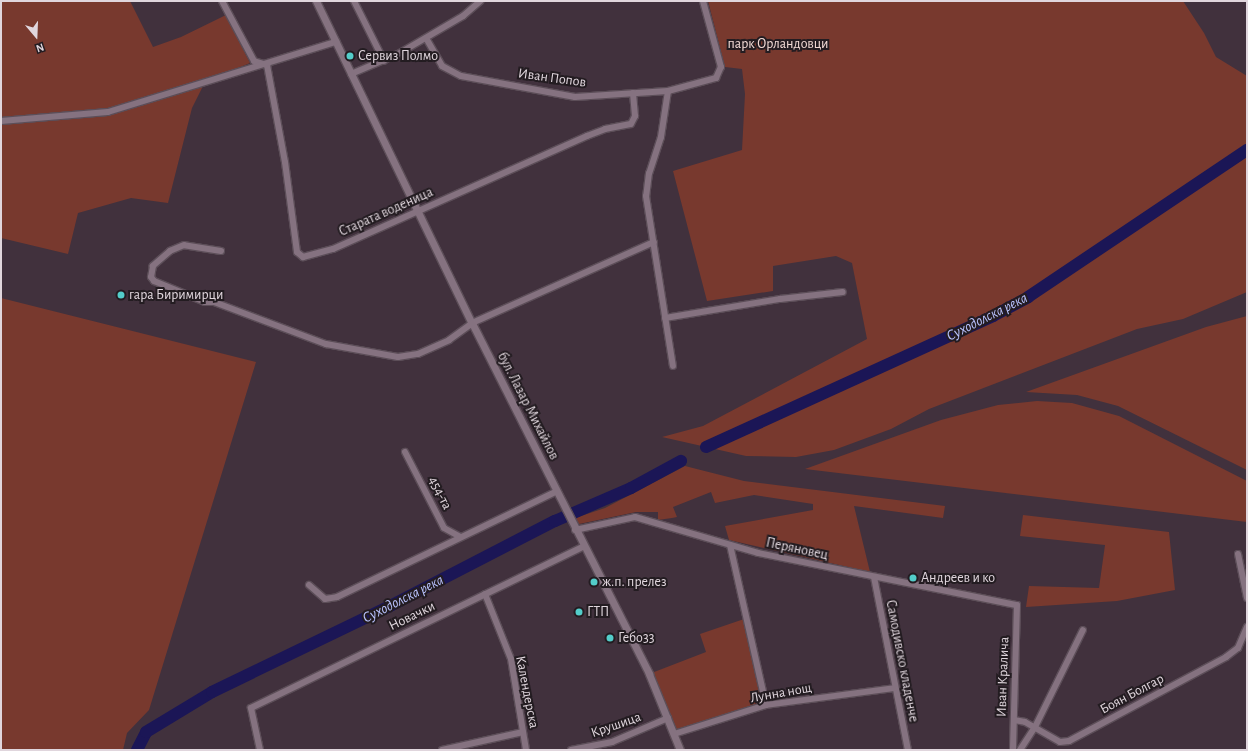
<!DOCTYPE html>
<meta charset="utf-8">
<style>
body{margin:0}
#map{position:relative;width:1248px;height:751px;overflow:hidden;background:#41313d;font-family:"Alegreya Sans",sans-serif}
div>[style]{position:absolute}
.green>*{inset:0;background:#78392e}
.river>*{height:12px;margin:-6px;padding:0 6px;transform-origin:6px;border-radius:6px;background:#1b1656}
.roads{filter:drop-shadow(1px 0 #5c4e58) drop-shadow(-1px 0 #5c4e58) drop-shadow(0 1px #5c4e58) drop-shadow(0 -1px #5c4e58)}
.minor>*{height:6px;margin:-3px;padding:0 3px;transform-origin:3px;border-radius:3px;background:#857280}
.tertiary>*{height:7px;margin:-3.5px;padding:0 3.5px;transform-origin:3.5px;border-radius:3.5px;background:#857280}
.dots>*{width:11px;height:11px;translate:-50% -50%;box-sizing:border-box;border:2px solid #231c21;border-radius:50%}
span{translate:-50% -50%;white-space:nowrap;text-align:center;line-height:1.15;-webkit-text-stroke:4px #231c21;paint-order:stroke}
.park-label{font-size:14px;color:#f3dbd6}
.poi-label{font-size:14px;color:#e0d6dd}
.left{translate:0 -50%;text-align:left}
.street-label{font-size:14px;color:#e0d6dd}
.water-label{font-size:15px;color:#b9c2fd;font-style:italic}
.frame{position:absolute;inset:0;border:2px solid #e0d6dd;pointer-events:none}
.north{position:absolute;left:16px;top:16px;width:40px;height:40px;-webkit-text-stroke:3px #231c21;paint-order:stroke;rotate:161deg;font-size:11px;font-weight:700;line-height:16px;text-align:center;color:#e0d6dd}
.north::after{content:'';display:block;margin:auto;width:14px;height:18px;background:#e0d6dd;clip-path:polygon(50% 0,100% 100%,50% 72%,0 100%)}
</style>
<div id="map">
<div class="green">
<i style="clip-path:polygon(1px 1px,130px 1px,153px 47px,181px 37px,226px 15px,250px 63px,205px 82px,192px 108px,168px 203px,131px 198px,78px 213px,68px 254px,1px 238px)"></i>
<i style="clip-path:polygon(708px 1px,1183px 1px,1204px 33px,1216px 57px,1247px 76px,1247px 292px,1183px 319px,1137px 329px,929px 409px,891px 429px,834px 450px,796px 457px,746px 456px,662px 437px,703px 426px,867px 339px,852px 263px,836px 256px,773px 266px,773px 291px,707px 301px,673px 171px,742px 150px,745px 94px,742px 69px,725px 67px)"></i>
<i style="clip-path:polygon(1px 298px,256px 362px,149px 710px,127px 733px,123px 750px,1px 750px)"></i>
<i style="clip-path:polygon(1247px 316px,1247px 470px,1118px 406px,1077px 395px,1026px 392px,1206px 327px)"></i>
<i style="clip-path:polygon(1037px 401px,1072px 403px,1119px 416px,1247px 481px,1247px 522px,805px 469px,941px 420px,998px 405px)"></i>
<i style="clip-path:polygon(685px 466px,744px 481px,945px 506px,943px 518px,854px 506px,870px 572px,729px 540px,725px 526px,813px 510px,813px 504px,754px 495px,715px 503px,711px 492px,673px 507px,677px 517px,672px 518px,658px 520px,658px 512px,636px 512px,579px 524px,575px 518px,605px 508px)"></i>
<i style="clip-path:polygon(1023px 515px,1169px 532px,1175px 590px,1117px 601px,1026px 607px,1029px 586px,1099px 588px,1105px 545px,1020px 536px)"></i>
<i style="clip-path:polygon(747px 618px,766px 705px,674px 734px,649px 674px,706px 652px,700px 634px)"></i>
</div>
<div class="river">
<i style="left:706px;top:447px;width:315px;rotate:-24.5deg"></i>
<i style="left:993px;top:316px;width:40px;rotate:-28deg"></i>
<i style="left:1028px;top:297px;width:264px;rotate:-33.9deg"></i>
<i style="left:137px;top:750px;width:20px;rotate:-63deg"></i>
<i style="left:146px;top:732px;width:77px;rotate:-31.2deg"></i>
<i style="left:212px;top:692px;width:198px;rotate:-25.8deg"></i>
<i style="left:390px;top:606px;width:186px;rotate:-27.3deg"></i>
<i style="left:555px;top:521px;width:83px;rotate:-23.5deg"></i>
<i style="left:631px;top:488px;width:57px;rotate:-28.4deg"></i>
</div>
<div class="roads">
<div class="minor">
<i style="left:222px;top:1px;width:68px;rotate:61.9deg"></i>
<i style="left:254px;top:61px;width:14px;rotate:17deg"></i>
<i style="left:267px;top:65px;width:99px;rotate:79.5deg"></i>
<i style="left:285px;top:162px;width:91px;rotate:82.4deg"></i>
<i style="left:297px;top:252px;width:8px;rotate:40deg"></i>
<i style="left:303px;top:257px;width:31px;rotate:-15deg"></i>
<i style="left:333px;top:249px;width:278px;rotate:-24deg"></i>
<i style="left:587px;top:136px;width:19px;rotate:-21deg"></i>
<i style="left:605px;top:129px;width:26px;rotate:-11deg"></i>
<i style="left:631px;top:124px;width:9px;rotate:-63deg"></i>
<i style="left:635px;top:116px;width:23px;rotate:-95deg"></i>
<i style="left:354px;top:1px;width:67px;rotate:63.4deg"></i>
<i style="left:426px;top:38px;width:32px;rotate:60deg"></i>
<i style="left:442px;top:66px;width:21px;rotate:28deg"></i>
<i style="left:461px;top:76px;width:116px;rotate:10.4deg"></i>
<i style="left:575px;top:97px;width:93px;rotate:-3.7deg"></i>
<i style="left:668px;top:91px;width:50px;rotate:-15.2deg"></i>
<i style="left:716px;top:78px;width:12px;rotate:-66deg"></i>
<i style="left:721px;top:67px;width:68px;rotate:-105.3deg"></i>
<i style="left:351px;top:74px;width:51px;rotate:-23.1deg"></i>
<i style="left:398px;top:54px;width:75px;rotate:-30.3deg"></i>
<i style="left:463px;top:16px;width:23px;rotate:-41deg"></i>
<i style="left:668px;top:91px;width:47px;rotate:98.7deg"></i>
<i style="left:661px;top:137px;width:38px;rotate:108deg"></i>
<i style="left:649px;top:173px;width:23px;rotate:97deg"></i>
<i style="left:646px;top:196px;width:172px;rotate:81deg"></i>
<i style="left:1px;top:121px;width:107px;rotate:-4.8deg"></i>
<i style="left:108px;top:112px;width:239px;rotate:-17.1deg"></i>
<i style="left:221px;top:251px;width:37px;rotate:-171deg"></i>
<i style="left:184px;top:245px;width:15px;rotate:157deg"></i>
<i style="left:170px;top:251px;width:23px;rotate:139deg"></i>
<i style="left:153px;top:266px;width:11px;rotate:100deg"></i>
<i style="left:151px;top:277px;width:5px;rotate:53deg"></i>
<i style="left:154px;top:281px;width:55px;rotate:22.4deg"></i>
<i style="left:205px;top:302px;width:9px"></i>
<i style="left:214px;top:302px;width:120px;rotate:20.6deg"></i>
<i style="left:326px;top:344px;width:73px;rotate:10.2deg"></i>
<i style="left:398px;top:357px;width:20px;rotate:-9deg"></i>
<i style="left:418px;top:354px;width:34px;rotate:-24deg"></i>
<i style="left:449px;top:340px;width:29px;rotate:-36deg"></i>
<i style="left:472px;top:323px;width:199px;rotate:-24deg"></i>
<i style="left:665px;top:318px;width:117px;rotate:-9.4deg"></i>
<i style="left:780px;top:299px;width:63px;rotate:-6.3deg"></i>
<i style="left:405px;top:452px;width:85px;rotate:62.8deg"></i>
<i style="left:444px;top:528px;width:18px;rotate:29deg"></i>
<i style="left:575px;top:530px;width:61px;rotate:-12.2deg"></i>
<i style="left:635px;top:517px;width:128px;rotate:16.3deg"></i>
<i style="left:758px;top:553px;width:264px;rotate:11.4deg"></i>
<i style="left:1017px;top:605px;width:145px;rotate:91.6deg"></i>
<i style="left:730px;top:545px;width:164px;rotate:77.3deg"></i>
<i style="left:1238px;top:554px;width:45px;rotate:78.4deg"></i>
<i style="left:874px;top:577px;width:176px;rotate:78.9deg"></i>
<i style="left:309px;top:585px;width:21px;rotate:41deg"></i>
<i style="left:325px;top:599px;width:12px;rotate:-9deg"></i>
<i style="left:337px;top:597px;width:244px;rotate:-25.7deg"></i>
<i style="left:485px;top:594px;width:70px;rotate:68.2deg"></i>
<i style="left:511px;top:659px;width:92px;rotate:80.6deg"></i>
<i style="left:1014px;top:720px;width:11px;rotate:10deg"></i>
<i style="left:1025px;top:722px;width:40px;rotate:29.7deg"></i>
<i style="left:1060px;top:742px;width:9px;rotate:-6deg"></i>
<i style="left:1069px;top:741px;width:178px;rotate:-28.1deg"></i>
<i style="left:1226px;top:657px;width:15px;rotate:-37deg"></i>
<i style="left:1238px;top:648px;width:23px;rotate:-67deg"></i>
<i style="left:674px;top:734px;width:96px;rotate:-17.5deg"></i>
<i style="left:766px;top:705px;width:130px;rotate:-7.5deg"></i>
<i style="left:260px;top:750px;width:43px;rotate:-102.1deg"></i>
<i style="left:251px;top:708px;width:370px;rotate:-25.9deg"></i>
<i style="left:442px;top:750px;width:83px;rotate:-12.5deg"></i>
<i style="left:571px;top:750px;width:42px;rotate:-11deg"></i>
<i style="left:612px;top:742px;width:61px;rotate:-23.2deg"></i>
<i style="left:1020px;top:750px;width:27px;rotate:-57deg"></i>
<i style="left:1035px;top:727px;width:108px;rotate:-63.7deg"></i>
</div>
<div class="tertiary">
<i style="left:316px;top:1px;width:358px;rotate:64.2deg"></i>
<i style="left:472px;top:323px;width:393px;rotate:63.2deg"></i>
<i style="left:649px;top:674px;width:82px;rotate:67.8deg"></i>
</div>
</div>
<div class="dots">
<i style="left:350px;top:56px;background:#53cdca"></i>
<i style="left:121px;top:295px;background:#53cdca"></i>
<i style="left:913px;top:578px;background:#53cdca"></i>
<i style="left:594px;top:582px;background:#53cdca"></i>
<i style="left:579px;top:612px;background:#53cdca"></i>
<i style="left:610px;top:638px;background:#53cdca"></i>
</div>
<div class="park-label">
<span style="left:778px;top:44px">парк Орландовци</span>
</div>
<div class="poi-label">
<span class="left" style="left:358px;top:56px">Сервиз Полмо</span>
<span class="left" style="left:129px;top:295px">гара Биримирци</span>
<span class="left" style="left:921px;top:578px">Андреев и ко</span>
<span class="left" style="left:602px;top:582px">ж.п. прелез</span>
<span class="left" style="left:587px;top:612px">ГТП</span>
<span class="left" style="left:618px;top:638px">Гебо33</span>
</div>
<div class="street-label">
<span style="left:552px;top:78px;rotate:8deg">Иван Попов</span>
<span style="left:386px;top:212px;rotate:-24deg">Старата воденица</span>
<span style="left:528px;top:406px;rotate:63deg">бул. Лазар Михайлов</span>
<span style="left:440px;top:493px;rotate:63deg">454-та</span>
<span style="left:797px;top:549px;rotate:12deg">Перяновец</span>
<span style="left:412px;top:616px;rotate:-26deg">Новачки</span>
<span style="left:902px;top:661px;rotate:79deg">Самодивско кладенче</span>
<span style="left:1003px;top:677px;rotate:-88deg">Иван Кралича</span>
<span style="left:527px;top:692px;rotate:79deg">Календерска</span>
<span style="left:781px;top:693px;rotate:-10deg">Лунна нощ</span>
<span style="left:1132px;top:694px;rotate:-28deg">Боян Болгар</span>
<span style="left:616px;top:725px;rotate:-19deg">Крушица</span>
</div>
<div class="water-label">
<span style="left:987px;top:317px;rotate:-27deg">Суходолска река</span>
<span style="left:403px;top:599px;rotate:-27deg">Суходолска река</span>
</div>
<div class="frame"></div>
<div class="north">N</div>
</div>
